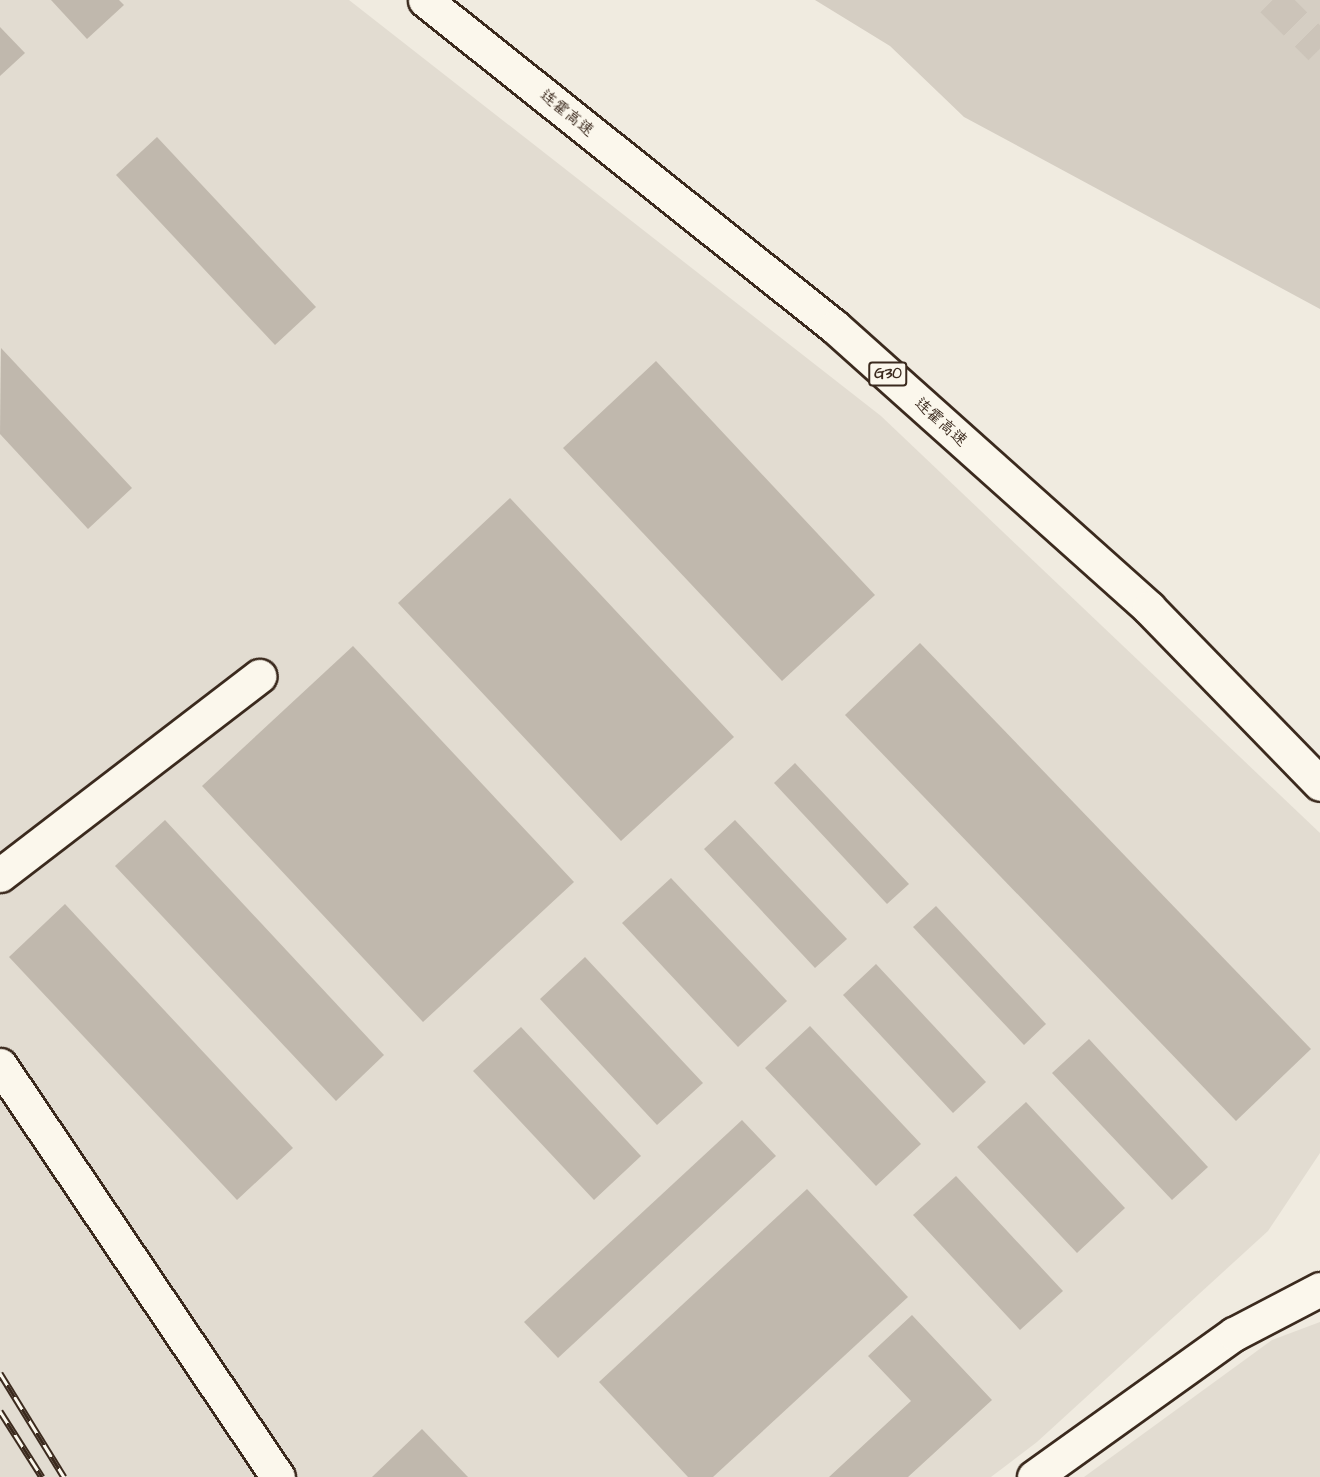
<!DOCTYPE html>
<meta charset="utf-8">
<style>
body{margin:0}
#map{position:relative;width:1320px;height:1477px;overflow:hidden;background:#f0ebe0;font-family:"Architects Daughter","LXGW WenKai TC",sans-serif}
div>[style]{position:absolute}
.built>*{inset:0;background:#e2dcd1}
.green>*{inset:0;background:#d5cec3}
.building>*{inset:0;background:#c0b8ad}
.highway-tunnel>*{height:33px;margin-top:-16.5px;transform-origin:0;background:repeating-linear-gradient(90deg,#ccc4b9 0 33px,transparent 0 49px)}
.roads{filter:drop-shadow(2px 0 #3b2a1e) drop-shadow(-2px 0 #3b2a1e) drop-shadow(0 2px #3b2a1e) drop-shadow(0 -2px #3b2a1e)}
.minor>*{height:33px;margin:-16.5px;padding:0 16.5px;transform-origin:16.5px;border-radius:16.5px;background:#fbf7ec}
.highway>*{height:33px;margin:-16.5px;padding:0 16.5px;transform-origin:16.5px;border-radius:16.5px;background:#fbf7ec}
.rail>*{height:7px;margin-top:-3.5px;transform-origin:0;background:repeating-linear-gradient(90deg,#fbf7ec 0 14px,#3b2a1e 0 28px);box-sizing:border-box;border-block:2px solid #3b2a1e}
span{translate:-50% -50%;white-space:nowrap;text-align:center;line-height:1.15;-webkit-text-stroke:4.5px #fbf7ec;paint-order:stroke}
.shield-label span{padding:2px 4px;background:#fbf7ec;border:2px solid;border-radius:4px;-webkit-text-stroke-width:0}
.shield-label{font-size:15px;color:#3b2a1e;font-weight:700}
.street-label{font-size:16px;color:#3b2a1e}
</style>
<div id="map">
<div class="built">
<i style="clip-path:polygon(0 0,349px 0,881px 416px,1320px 833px,1320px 1153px,1268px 1231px,1037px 1442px,991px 1477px,0 1477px)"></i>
<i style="clip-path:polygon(1320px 1322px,1320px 1477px,1084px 1477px,1272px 1340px)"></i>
</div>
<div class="green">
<i style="clip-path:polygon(815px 0,1320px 0,1320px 309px,964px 117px,890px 46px)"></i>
</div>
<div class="building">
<i style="clip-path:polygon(51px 0,119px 0,124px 5px,87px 39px)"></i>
<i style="clip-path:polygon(0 27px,25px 53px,0 76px)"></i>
<i style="clip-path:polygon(157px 137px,316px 307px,275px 345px,116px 175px)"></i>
<i style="clip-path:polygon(1px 348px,132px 488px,88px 529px,0 434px)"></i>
<i style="clip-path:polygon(656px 361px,875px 595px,782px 681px,563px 448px)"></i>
<i style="clip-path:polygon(510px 498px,734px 737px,621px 841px,398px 603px)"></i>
<i style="clip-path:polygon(920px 643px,1311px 1049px,1236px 1121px,845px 715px)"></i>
<i style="clip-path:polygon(353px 646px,574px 882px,423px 1022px,202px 786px)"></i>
<i style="clip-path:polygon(795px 763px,909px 884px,887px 904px,774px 783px)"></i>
<i style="clip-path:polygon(165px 820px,384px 1055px,336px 1101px,115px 866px)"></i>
<i style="clip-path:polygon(735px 820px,847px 939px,815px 968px,704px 849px)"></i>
<i style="clip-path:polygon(671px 878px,787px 1001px,738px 1047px,622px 923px)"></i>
<i style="clip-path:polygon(65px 904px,293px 1148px,237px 1200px,9px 957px)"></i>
<i style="clip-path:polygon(936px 906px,1046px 1024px,1024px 1045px,913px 927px)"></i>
<i style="clip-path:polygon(585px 957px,703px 1083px,657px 1125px,540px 999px)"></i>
<i style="clip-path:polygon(876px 964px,986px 1082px,953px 1113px,843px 995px)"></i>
<i style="clip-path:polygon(810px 1026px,921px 1144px,876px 1186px,765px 1068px)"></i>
<i style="clip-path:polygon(521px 1027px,641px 1156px,594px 1200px,473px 1071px)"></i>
<i style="clip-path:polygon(1089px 1039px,1208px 1167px,1172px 1200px,1052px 1073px)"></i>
<i style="clip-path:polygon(1026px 1102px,1125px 1208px,1077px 1253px,977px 1147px)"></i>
<i style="clip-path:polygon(742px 1120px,776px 1156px,558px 1358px,524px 1322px)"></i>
<i style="clip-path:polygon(956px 1176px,1063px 1291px,1020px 1330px,913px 1215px)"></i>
<i style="clip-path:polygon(807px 1189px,908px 1297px,713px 1477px,688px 1477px,599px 1382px)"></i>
<i style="clip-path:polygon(912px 1315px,992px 1400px,908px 1477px,829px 1477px,911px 1401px,868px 1356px)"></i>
<i style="clip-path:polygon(422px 1429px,468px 1477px,372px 1477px)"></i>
</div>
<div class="highway-tunnel">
<i style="left:1272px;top:0;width:68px;rotate:45deg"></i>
</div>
<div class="roads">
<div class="minor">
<i style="left:0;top:875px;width:327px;rotate:-37.5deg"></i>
<i style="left:0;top:1065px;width:497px;rotate:56deg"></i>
<i style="left:1034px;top:1477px;width:246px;rotate:-35.6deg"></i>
<i style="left:1234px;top:1334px;width:97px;rotate:-27.6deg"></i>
</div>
<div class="highway">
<i style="left:425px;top:0;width:524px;rotate:38.57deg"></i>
<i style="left:835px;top:327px;width:421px;rotate:41.8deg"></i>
<i style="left:1149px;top:608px;width:245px;rotate:45.8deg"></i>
</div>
</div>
<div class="rail">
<i style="left:0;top:1373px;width:122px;rotate:58.4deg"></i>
<i style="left:0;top:1411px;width:78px;rotate:57.5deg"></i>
</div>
<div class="shield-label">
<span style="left:888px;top:374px">G30</span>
</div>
<div class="street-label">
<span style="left:567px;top:113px;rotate:39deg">连霍高速</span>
<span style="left:941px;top:422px;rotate:42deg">连霍高速</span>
</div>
</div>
